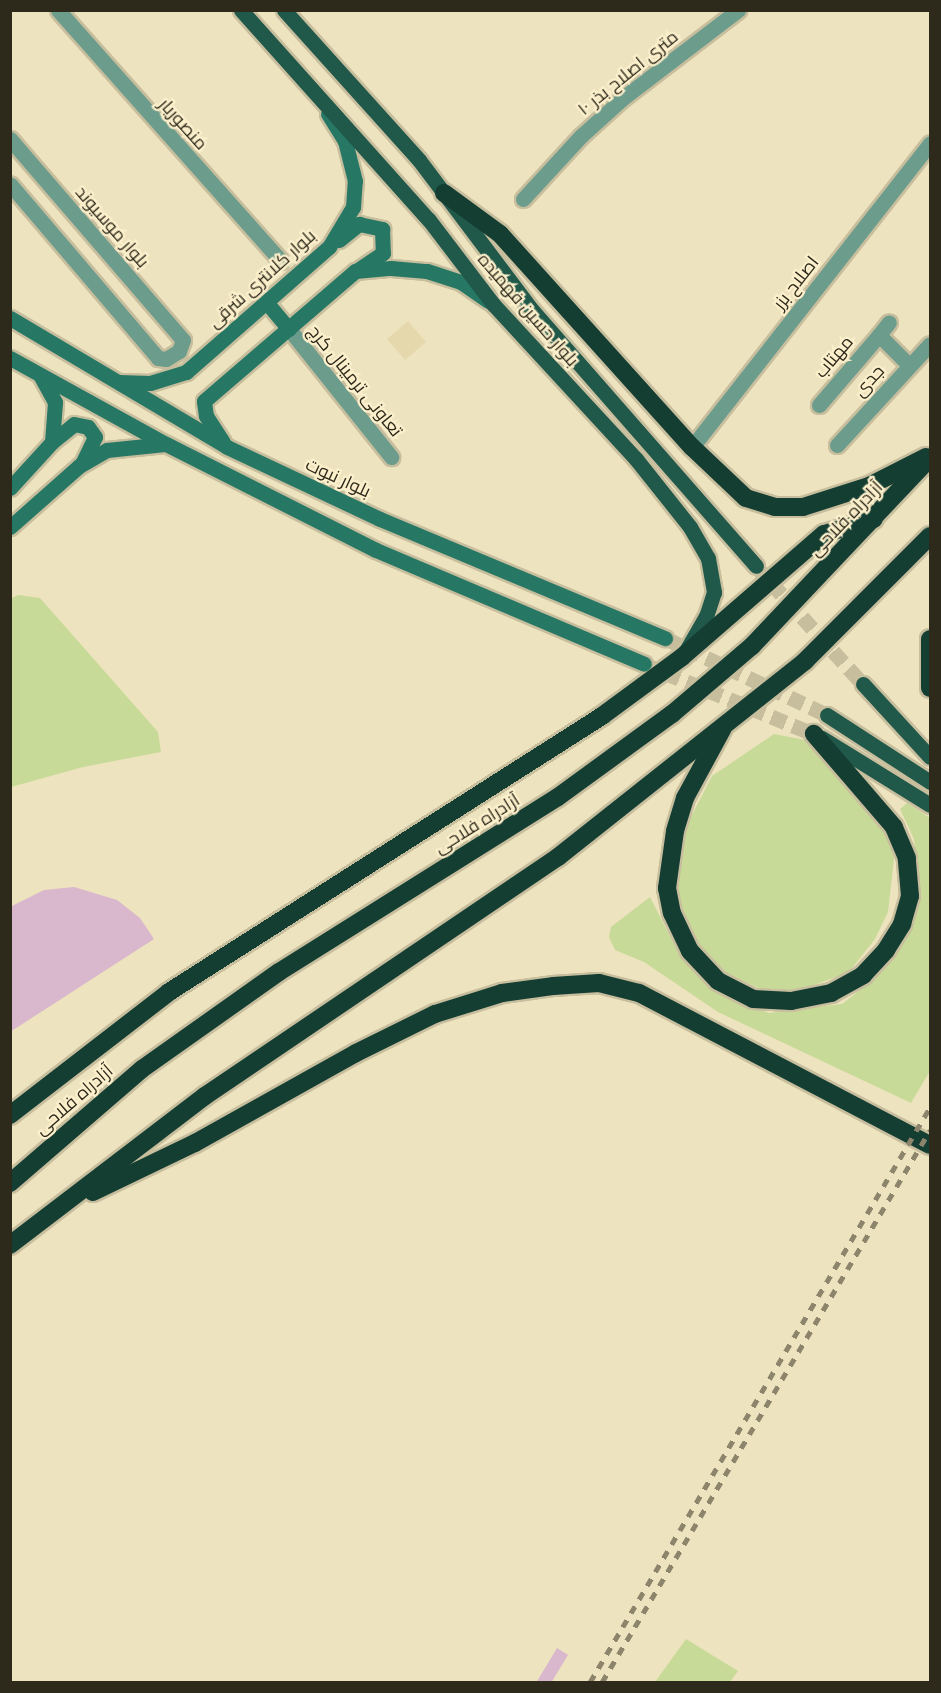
<!DOCTYPE html>
<meta charset="utf-8">
<style>
body{margin:0}
#map{position:relative;width:941px;height:1693px;overflow:hidden;background:#eee3bf;font-family:"Public Sans",Cairo,sans-serif}
div>[style]{position:absolute}
.built>*{inset:0;background:#e5d8ac}
.green>*{inset:0;background:#c8da97}
.building>*{inset:0;background:#d9b7cc}
.secondary-tunnel>*{height:15px;margin-top:-7.5px;transform-origin:0;background:repeating-linear-gradient(90deg,#c7be9e 0 15px,transparent 0 23px)}
.primary-tunnel>*{height:15px;margin-top:-7.5px;transform-origin:0;background:repeating-linear-gradient(90deg,#c7be9e 0 15px,transparent 0 23px)}
.roads{filter:drop-shadow(2px 0 #c7be9e) drop-shadow(-2px 0 #c7be9e) drop-shadow(0 2px #c7be9e) drop-shadow(0 -2px #c7be9e)}
.street>*{height:15px;margin:-7.5px;padding:0 7.5px;transform-origin:7.5px;border-radius:7.5px;background:#6c9c8c}
.secondary>*{height:15px;margin:-7.5px;padding:0 7.5px;transform-origin:7.5px;border-radius:7.5px;background:#267864}
.primary>*{height:15px;margin:-7.5px;padding:0 7.5px;transform-origin:7.5px;border-radius:7.5px;background:#205849}
.highway>*{height:18px;margin:-9px;padding:0 9px;transform-origin:9px;border-radius:9px;background:#153e33}
.rail>*{height:4.5px;margin-top:-2.25px;transform-origin:0;background:repeating-linear-gradient(90deg,#8c856c 0 8px,transparent 0 16px)}
span{translate:-50% -50%;white-space:nowrap;text-align:center;line-height:1.15;-webkit-text-stroke:4.5px #fcf0cc;paint-order:stroke}
.street-label{font-size:18px;color:#2d291b}
.frame{position:absolute;inset:0;border:12px solid #2d291b;pointer-events:none}
</style>
<div id="map">
<div class="built">
<i style="clip-path:polygon(408px 321px,426px 342px,405px 360px,387px 339px)"></i>
</div>
<div class="green">
<i style="clip-path:polygon(18px 595px,40px 598px,158px 732px,161px 752px,83px 767px,11px 787px,10px 599px)"></i>
<i style="clip-path:polygon(774px 734px,805px 740px,855px 789px,892px 835px,894px 859px,888px 912px,875px 939px,849px 972px,793px 993px,763px 990px,727px 973px,694px 941px,677px 905px,679px 840px,712px 776px)"></i>
<i style="clip-path:polygon(907px 803px,930px 818px,930px 1071px,911px 1103px,718px 1012px,644px 962px,615px 950px,609px 937px,611px 927px,650px 897px,680px 956px,709px 983px,738px 1001px,769px 1013px,842px 1004px,869px 983px,911px 926px,919px 888px,914px 839px,900px 809px)"></i>
<i style="clip-path:polygon(686px 1639px,738px 1671px,730px 1682px,655px 1682px)"></i>
</div>
<div class="building">
<i style="clip-path:polygon(74px 887px,117px 900px,140px 918px,154px 939px,10px 1032px,10px 907px,44px 890px)"></i>
<i style="clip-path:polygon(557px 1648px,568px 1655px,551px 1683px,536px 1683px)"></i>
</div>
<div class="secondary-tunnel">
<i style="left:665px;top:638px;width:179px;rotate:25.4deg"></i>
<i style="left:644px;top:664px;width:184px;rotate:22.4deg"></i>
</div>
<div class="primary-tunnel">
<i style="left:756px;top:566px;width:159px;rotate:47.8deg"></i>
</div>
<div class="roads">
<div class="street">
<i style="left:58px;top:10px;width:336px;rotate:48.4deg"></i>
<i style="left:10px;top:139px;width:265px;rotate:49.3deg"></i>
<i style="left:183px;top:340px;width:12px;rotate:110deg"></i>
<i style="left:179px;top:351px;width:15px;rotate:148deg"></i>
<i style="left:166px;top:359px;width:8px;rotate:-173deg"></i>
<i style="left:158px;top:358px;width:228px;rotate:-130.4deg"></i>
<i style="left:523px;top:199px;width:86px;rotate:-47.4deg"></i>
<i style="left:581px;top:136px;width:57px;rotate:-42.1deg"></i>
<i style="left:623px;top:98px;width:145px;rotate:-37.4deg"></i>
<i style="left:289px;top:329px;width:164px;rotate:51.4deg"></i>
<i style="left:879px;top:335px;width:16px;rotate:-52deg"></i>
<i style="left:819px;top:405px;width:92px;rotate:-49.4deg"></i>
<i style="left:879px;top:335px;width:42px;rotate:45deg"></i>
<i style="left:837px;top:445px;width:137px;rotate:-47.4deg"></i>
<i style="left:692px;top:447px;width:386px;rotate:-51.9deg"></i>
</div>
<div class="secondary">
<i style="left:339px;top:240px;width:26px;rotate:-39deg"></i>
<i style="left:359px;top:224px;width:24px;rotate:12deg"></i>
<i style="left:382px;top:229px;width:24px;rotate:88deg"></i>
<i style="left:383px;top:253px;width:30px;rotate:146deg"></i>
<i style="left:267px;top:303px;width:34px;rotate:50deg"></i>
<i style="left:10px;top:318px;width:252px;rotate:30.7deg"></i>
<i style="left:227px;top:447px;width:169px;rotate:25.2deg"></i>
<i style="left:380px;top:519px;width:309px;rotate:22.7deg"></i>
<i style="left:10px;top:358px;width:178px;rotate:28.9deg"></i>
<i style="left:166px;top:444px;width:235px;rotate:26.8deg"></i>
<i style="left:376px;top:550px;width:291px;rotate:23deg"></i>
<i style="left:119px;top:382px;width:31px;rotate:2deg"></i>
<i style="left:150px;top:383px;width:38px;rotate:-17deg"></i>
<i style="left:186px;top:372px;width:190px;rotate:-41.2deg"></i>
<i style="left:329px;top:247px;width:47px;rotate:-59deg"></i>
<i style="left:353px;top:207px;width:26px;rotate:-86deg"></i>
<i style="left:355px;top:181px;width:41px;rotate:-104deg"></i>
<i style="left:345px;top:141px;width:32px;rotate:-122deg"></i>
<i style="left:52px;top:442px;width:28px;rotate:-39deg"></i>
<i style="left:74px;top:424px;width:14px;rotate:12deg"></i>
<i style="left:88px;top:427px;width:12px;rotate:55deg"></i>
<i style="left:95px;top:437px;width:28px;rotate:116deg"></i>
<i style="left:223px;top:442px;width:31px;rotate:-123deg"></i>
<i style="left:206px;top:416px;width:15px;rotate:-98deg"></i>
<i style="left:204px;top:401px;width:199px;rotate:-40.7deg"></i>
<i style="left:355px;top:271px;width:36px;rotate:-5deg"></i>
<i style="left:391px;top:268px;width:36px;rotate:5deg"></i>
<i style="left:427px;top:271px;width:36px;rotate:18deg"></i>
<i style="left:461px;top:282px;width:33px;rotate:35deg"></i>
<i style="left:10px;top:488px;width:62px;rotate:-47.6deg"></i>
<i style="left:52px;top:442px;width:40px;rotate:-85.7deg"></i>
<i style="left:55px;top:402px;width:29px;rotate:-119deg"></i>
<i style="left:10px;top:527px;width:92px;rotate:-41.5deg"></i>
<i style="left:79px;top:466px;width:32px;rotate:-30deg"></i>
<i style="left:107px;top:450px;width:58px;rotate:-5.9deg"></i>
</div>
<div class="primary">
<i style="left:241px;top:10px;width:282px;rotate:48.2deg"></i>
<i style="left:429px;top:220px;width:106px;rotate:52.7deg"></i>
<i style="left:493px;top:304px;width:211px;rotate:47.3deg"></i>
<i style="left:636px;top:459px;width:87px;rotate:51.5deg"></i>
<i style="left:690px;top:527px;width:36px;rotate:60deg"></i>
<i style="left:708px;top:558px;width:35px;rotate:80deg"></i>
<i style="left:714px;top:592px;width:25px;rotate:108deg"></i>
<i style="left:706px;top:616px;width:38px;rotate:120deg"></i>
<i style="left:284px;top:10px;width:202px;rotate:48deg"></i>
<i style="left:419px;top:160px;width:188px;rotate:53deg"></i>
<i style="left:532px;top:310px;width:340px;rotate:48.8deg"></i>
<i style="left:863px;top:684px;width:99px;rotate:47.5deg"></i>
<i style="left:827px;top:715px;width:123px;rotate:33deg"></i>
<i style="left:822px;top:738px;width:127px;rotate:31.8deg"></i>
</div>
<div class="highway">
<i style="left:444px;top:193px;width:69px;rotate:36.2deg"></i>
<i style="left:500px;top:234px;width:287px;rotate:48deg"></i>
<i style="left:692px;top:447px;width:74px;rotate:43.4deg"></i>
<i style="left:746px;top:498px;width:30px;rotate:17deg"></i>
<i style="left:775px;top:507px;width:28px"></i>
<i style="left:803px;top:507px;width:69px;rotate:-17.7deg"></i>
<i style="left:869px;top:486px;width:64px;rotate:-27deg"></i>
<i style="left:930px;top:639px;width:49px;rotate:90deg"></i>
<i style="left:723px;top:728px;width:80px;rotate:118.5deg"></i>
<i style="left:685px;top:798px;width:34px;rotate:107deg"></i>
<i style="left:675px;top:831px;width:58px;rotate:98deg"></i>
<i style="left:667px;top:888px;width:25px;rotate:79deg"></i>
<i style="left:672px;top:913px;width:42px;rotate:64.7deg"></i>
<i style="left:690px;top:951px;width:41px;rotate:47deg"></i>
<i style="left:718px;top:981px;width:39px;rotate:27deg"></i>
<i style="left:753px;top:999px;width:38px;rotate:3deg"></i>
<i style="left:791px;top:1001px;width:41px;rotate:-11.3deg"></i>
<i style="left:831px;top:993px;width:37px;rotate:-29deg"></i>
<i style="left:863px;top:975px;width:34px;rotate:-47deg"></i>
<i style="left:886px;top:950px;width:31px;rotate:-58deg"></i>
<i style="left:902px;top:924px;width:29px;rotate:-74deg"></i>
<i style="left:910px;top:896px;width:38px;rotate:-95deg"></i>
<i style="left:907px;top:858px;width:34px;rotate:-113deg"></i>
<i style="left:894px;top:827px;width:123px;rotate:-130.7deg"></i>
<i style="left:10px;top:1115px;width:201px;rotate:-37.7deg"></i>
<i style="left:169px;top:992px;width:513px;rotate:-32.51deg"></i>
<i style="left:602px;top:716px;width:99px;rotate:-36.4deg"></i>
<i style="left:682px;top:657px;width:188px;rotate:-40.9deg"></i>
<i style="left:824px;top:534px;width:52px;rotate:-16.7deg"></i>
<i style="left:10px;top:1183px;width:174px;rotate:-40.8deg"></i>
<i style="left:142px;top:1069px;width:168px;rotate:-35.3deg"></i>
<i style="left:279px;top:972px;width:329px;rotate:-32.1deg"></i>
<i style="left:558px;top:797px;width:141px;rotate:-36.1deg"></i>
<i style="left:672px;top:714px;width:105px;rotate:-40.4deg"></i>
<i style="left:752px;top:646px;width:259px;rotate:-46.6deg"></i>
<i style="left:93px;top:1192px;width:113px;rotate:-25.7deg"></i>
<i style="left:195px;top:1143px;width:184px;rotate:-29.2deg"></i>
<i style="left:356px;top:1053px;width:88px;rotate:-26.3deg"></i>
<i style="left:435px;top:1014px;width:70px;rotate:-17.4deg"></i>
<i style="left:502px;top:993px;width:51px;rotate:-7.8deg"></i>
<i style="left:553px;top:986px;width:46px;rotate:-3.7deg"></i>
<i style="left:599px;top:983px;width:41px;rotate:14deg"></i>
<i style="left:639px;top:993px;width:328px;rotate:27.6deg"></i>
<i style="left:10px;top:1245px;width:245px;rotate:-37.4deg"></i>
<i style="left:205px;top:1096px;width:426px;rotate:-34.1deg"></i>
<i style="left:558px;top:857px;width:315px;rotate:-38.4deg"></i>
<i style="left:805px;top:661px;width:177px;rotate:-45deg"></i>
</div>
</div>
<div class="rail">
<i style="left:590px;top:1682px;width:668px;rotate:-59.4deg"></i>
<i style="left:602px;top:1682px;width:642px;rotate:-59.28deg"></i>
</div>
<div class="street-label">
<span style="left:628px;top:73px;rotate:-39deg">۱۰ متری اصلاح بذر</span>
<span style="left:183px;top:124px;rotate:48deg">منصوریار</span>
<span style="left:112px;top:227px;rotate:49deg">بلوار موسیوند</span>
<span style="left:262px;top:279px;rotate:-42deg">بلوار کلانتری شرقی</span>
<span style="left:796px;top:283px;rotate:-52deg">اصلاح بزر</span>
<span style="left:528px;top:310px;rotate:49deg">بلوار حسین فهمیده</span>
<span style="left:834px;top:357px;rotate:-50deg">مهتاب</span>
<span style="left:355px;top:381px;rotate:51deg">تعاونی ترمینال کرج</span>
<span style="left:869px;top:381px;rotate:-48deg">جدی</span>
<span style="left:338px;top:478px;rotate:25deg">بلوار نبوت</span>
<span style="left:846px;top:519px;rotate:-46deg">آزادراه فلاحی</span>
<span style="left:477px;top:824px;rotate:-32deg">آزادراه فلاحی</span>
<span style="left:74px;top:1100px;rotate:-41deg">آزادراه فلاحی</span>
</div>
<div class="frame"></div>
</div>
